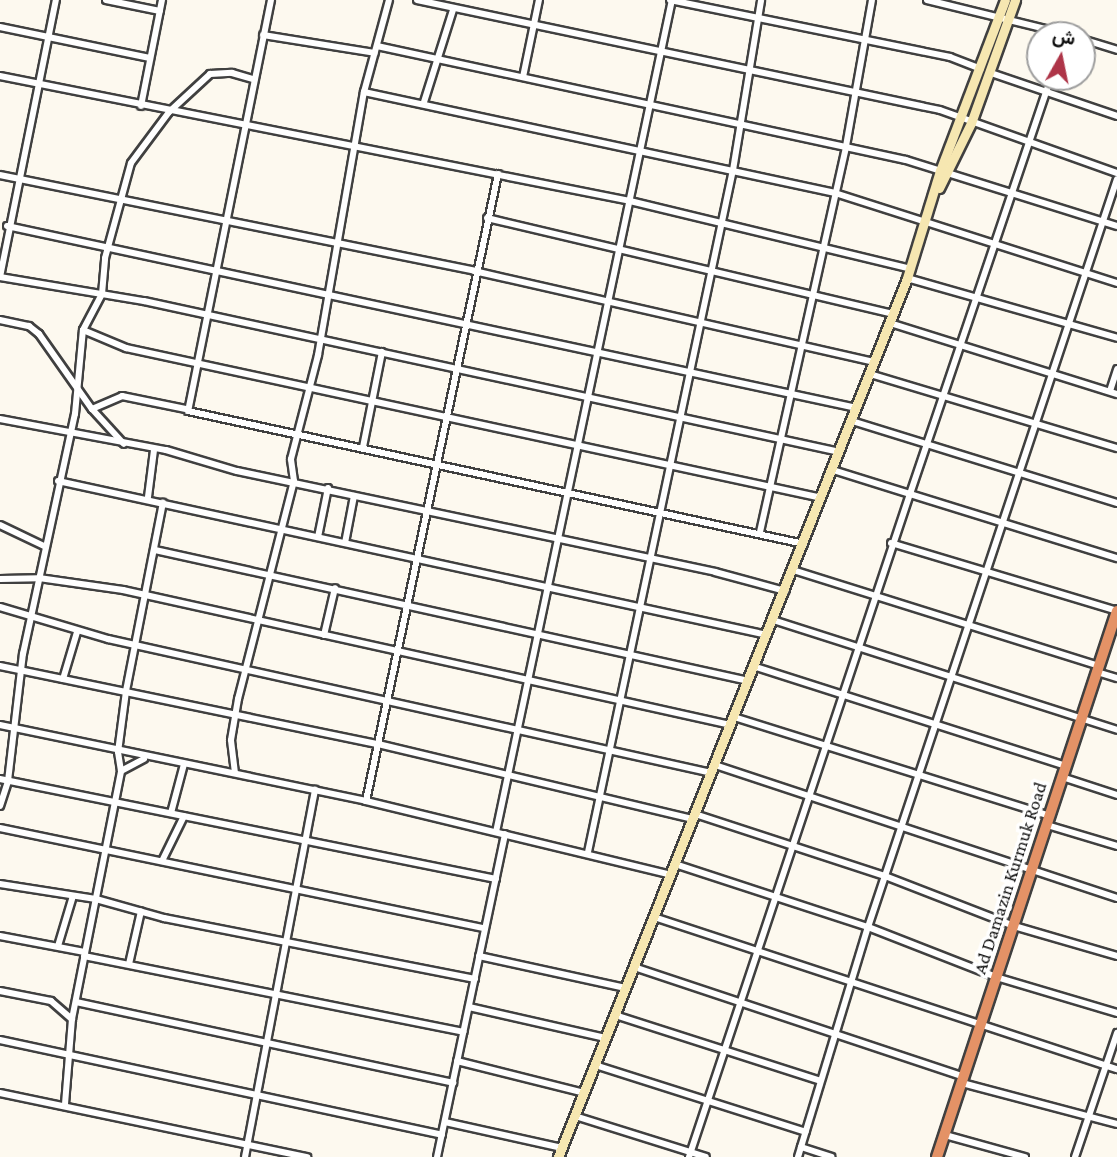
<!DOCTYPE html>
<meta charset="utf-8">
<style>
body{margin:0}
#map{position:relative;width:1117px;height:1157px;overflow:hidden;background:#fdf9ef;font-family:"Crimson Pro",Vazirmatn,serif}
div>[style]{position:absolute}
.roads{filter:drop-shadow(2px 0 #404040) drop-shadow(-2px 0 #404040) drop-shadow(0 2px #404040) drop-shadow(0 -2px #404040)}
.street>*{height:6px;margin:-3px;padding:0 3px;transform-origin:3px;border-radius:3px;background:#fff}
.secondary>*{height:9px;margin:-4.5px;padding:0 4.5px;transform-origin:4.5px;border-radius:4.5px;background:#f6e7b1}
.highway>*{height:10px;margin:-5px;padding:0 5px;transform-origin:5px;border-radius:5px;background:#e49266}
span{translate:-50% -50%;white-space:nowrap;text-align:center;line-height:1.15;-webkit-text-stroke:7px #fff;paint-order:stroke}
.street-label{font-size:19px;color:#0d0d0d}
.north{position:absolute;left:1026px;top:21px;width:70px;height:70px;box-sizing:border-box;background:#fff;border:2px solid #9e9e9e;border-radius:50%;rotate:9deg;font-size:19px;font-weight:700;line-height:28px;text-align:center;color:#0d0d0d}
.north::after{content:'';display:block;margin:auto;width:24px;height:32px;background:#ae3548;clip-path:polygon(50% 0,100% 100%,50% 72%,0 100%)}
</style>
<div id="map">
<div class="roads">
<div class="street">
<i style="left:106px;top:0;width:55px;rotate:11.5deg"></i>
<i style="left:271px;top:0;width:419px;rotate:101.4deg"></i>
<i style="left:188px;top:411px;width:630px;rotate:12.18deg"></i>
<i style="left:417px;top:0;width:534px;rotate:11.88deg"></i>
<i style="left:940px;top:110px;width:188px;rotate:19.6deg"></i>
<i style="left:670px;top:0;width:286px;rotate:11.5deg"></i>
<i style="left:950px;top:57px;width:33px;rotate:21deg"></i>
<i style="left:927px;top:0;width:148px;rotate:13.7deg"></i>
<i style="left:0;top:27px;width:153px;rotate:11.7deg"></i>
<i style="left:263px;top:35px;width:113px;rotate:9.1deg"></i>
<i style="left:1082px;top:39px;width:37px;rotate:17deg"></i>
<i style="left:377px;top:46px;width:541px;rotate:12.16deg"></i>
<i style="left:906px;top:160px;width:221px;rotate:17.4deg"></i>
<i style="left:991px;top:73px;width:133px;rotate:18.8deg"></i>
<i style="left:0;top:76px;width:642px;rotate:11.22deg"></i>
<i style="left:630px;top:201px;width:289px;rotate:13.6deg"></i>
<i style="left:523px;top:77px;width:79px;rotate:-78.3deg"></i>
<i style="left:364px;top:92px;width:482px;rotate:12.1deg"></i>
<i style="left:835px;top:193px;width:296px;rotate:17.7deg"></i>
<i style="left:424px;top:102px;width:96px;rotate:-72.5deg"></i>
<i style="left:141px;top:106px;width:108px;rotate:-78.8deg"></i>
<i style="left:0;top:175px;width:484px;rotate:11.4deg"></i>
<i style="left:474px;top:271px;width:411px;rotate:12.8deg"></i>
<i style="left:487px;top:218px;width:417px;rotate:13.3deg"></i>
<i style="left:7px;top:226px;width:869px;rotate:12.09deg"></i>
<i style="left:0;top:277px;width:146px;rotate:9.5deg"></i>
<i style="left:144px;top:301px;width:712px;rotate:12.24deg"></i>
<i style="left:0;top:277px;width:283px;rotate:-78.6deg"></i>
<i style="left:907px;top:278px;width:218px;rotate:15.9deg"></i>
<i style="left:0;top:320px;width:30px;rotate:12deg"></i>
<i style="left:29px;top:326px;width:13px;rotate:39deg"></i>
<i style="left:39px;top:334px;width:92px;rotate:54.8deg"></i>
<i style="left:92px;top:409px;width:47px;rotate:47.6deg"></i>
<i style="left:890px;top:323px;width:238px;rotate:17.4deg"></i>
<i style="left:83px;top:330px;width:47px;rotate:22.7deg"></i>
<i style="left:126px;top:348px;width:712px;rotate:12.16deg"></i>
<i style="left:870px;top:374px;width:258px;rotate:16.7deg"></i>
<i style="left:1110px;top:391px;width:23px;rotate:-72deg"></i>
<i style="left:92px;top:409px;width:33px;rotate:-23deg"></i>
<i style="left:122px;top:396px;width:65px;rotate:11.5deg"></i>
<i style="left:0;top:419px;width:169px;rotate:10.6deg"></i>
<i style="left:166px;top:450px;width:74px;rotate:16.5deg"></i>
<i style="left:237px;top:471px;width:489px;rotate:11.9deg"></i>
<i style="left:715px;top:572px;width:73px;rotate:15.2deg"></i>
<i style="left:852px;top:421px;width:277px;rotate:17.2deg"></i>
<i style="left:363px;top:447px;width:97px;rotate:-78.7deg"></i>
<i style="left:833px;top:470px;width:81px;rotate:17.3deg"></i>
<i style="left:910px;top:494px;width:440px;rotate:-71.3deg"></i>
<i style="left:58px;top:481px;width:726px;rotate:12.25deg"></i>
<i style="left:148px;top:497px;width:47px;rotate:-82.7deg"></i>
<i style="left:0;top:525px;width:49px;rotate:25.5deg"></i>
<i style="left:760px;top:532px;width:395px;rotate:-77.4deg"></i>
<i style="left:846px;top:146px;width:148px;rotate:-79.9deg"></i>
<i style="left:318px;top:537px;width:50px;rotate:-78.5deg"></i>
<i style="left:345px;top:543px;width:48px;rotate:-79.2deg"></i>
<i style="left:891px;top:543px;width:236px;rotate:16.7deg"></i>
<i style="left:155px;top:550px;width:608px;rotate:12.44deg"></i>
<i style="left:793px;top:570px;width:321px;rotate:17.4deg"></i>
<i style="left:0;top:579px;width:39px;rotate:-1deg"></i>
<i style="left:39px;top:578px;width:85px;rotate:8.1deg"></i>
<i style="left:123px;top:590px;width:623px;rotate:12.52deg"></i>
<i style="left:0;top:607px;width:113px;rotate:16.5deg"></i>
<i style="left:108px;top:639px;width:619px;rotate:12.51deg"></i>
<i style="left:773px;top:620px;width:361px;rotate:17.7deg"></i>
<i style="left:324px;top:635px;width:48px;rotate:-76.8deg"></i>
<i style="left:0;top:666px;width:386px;rotate:11.7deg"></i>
<i style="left:378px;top:744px;width:324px;rotate:13.4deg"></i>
<i style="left:756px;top:667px;width:325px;rotate:17.7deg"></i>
<i style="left:1097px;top:672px;width:21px;rotate:17deg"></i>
<i style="left:63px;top:679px;width:49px;rotate:-73.4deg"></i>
<i style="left:734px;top:717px;width:331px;rotate:17.4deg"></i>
<i style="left:0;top:725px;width:374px;rotate:11.7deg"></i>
<i style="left:366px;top:801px;width:314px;rotate:13.6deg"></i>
<i style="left:715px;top:765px;width:423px;rotate:18.3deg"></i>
<i style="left:121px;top:771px;width:26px;rotate:-28deg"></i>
<i style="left:235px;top:773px;width:33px;rotate:-97deg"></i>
<i style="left:231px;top:740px;width:42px;rotate:-80.3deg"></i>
<i style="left:238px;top:699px;width:225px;rotate:-75.6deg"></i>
<i style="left:294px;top:481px;width:22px;rotate:-98deg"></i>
<i style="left:291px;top:459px;width:107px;rotate:-75.4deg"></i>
<i style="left:318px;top:355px;width:267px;rotate:-80.1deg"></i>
<i style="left:364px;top:92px;width:95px;rotate:-74.8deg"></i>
<i style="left:1062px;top:777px;width:58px;rotate:18.1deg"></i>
<i style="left:0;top:779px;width:506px;rotate:11.4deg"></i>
<i style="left:366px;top:801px;width:641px;rotate:-78.11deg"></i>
<i style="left:0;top:806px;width:26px;rotate:-72deg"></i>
<i style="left:8px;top:781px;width:128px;rotate:-83.3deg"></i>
<i style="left:23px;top:654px;width:246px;rotate:-77.8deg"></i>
<i style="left:75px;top:414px;width:84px;rotate:-84.6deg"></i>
<i style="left:83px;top:330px;width:41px;rotate:-62.2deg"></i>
<i style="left:102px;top:294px;width:36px;rotate:-85deg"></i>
<i style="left:105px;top:258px;width:98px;rotate:-74.7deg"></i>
<i style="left:131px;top:163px;width:64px;rotate:-53.3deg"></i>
<i style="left:169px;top:112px;width:56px;rotate:-42.8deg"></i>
<i style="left:210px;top:74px;width:22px;rotate:-3deg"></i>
<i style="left:232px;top:73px;width:22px;rotate:16deg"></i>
<i style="left:171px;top:813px;width:51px;rotate:-75.1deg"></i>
<i style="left:695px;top:814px;width:200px;rotate:18.1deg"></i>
<i style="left:885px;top:876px;width:138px;rotate:21.2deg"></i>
<i style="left:1014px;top:926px;width:107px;rotate:16.2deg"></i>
<i style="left:1047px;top:825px;width:73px;rotate:16.7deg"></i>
<i style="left:0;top:828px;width:495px;rotate:11.7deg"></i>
<i style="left:496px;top:832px;width:850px;rotate:-78.06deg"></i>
<i style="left:588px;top:852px;width:697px;rotate:-78deg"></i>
<i style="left:733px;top:170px;width:172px;rotate:-80.6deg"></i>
<i style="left:162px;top:861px;width:50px;rotate:-63.9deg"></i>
<i style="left:675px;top:864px;width:203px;rotate:18.1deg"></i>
<i style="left:868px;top:927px;width:137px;rotate:21.3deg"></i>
<i style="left:996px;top:977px;width:126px;rotate:16.6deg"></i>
<i style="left:0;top:884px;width:97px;rotate:8.9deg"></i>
<i style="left:96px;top:899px;width:71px;rotate:15.6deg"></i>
<i style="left:164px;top:918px;width:317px;rotate:11.1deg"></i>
<i style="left:654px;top:917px;width:487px;rotate:18.2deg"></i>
<i style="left:0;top:936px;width:86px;rotate:10.7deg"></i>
<i style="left:58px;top:946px;width:52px;rotate:-73.3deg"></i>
<i style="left:84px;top:956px;width:387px;rotate:11.3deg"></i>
<i style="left:479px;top:956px;width:150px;rotate:12.3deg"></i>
<i style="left:129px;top:964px;width:54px;rotate:-77.2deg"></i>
<i style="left:634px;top:967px;width:348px;rotate:18.4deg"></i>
<i style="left:0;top:991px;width:52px;rotate:11.1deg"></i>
<i style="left:51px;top:1001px;width:28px;rotate:41deg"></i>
<i style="left:76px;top:1002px;width:386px;rotate:12.1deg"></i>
<i style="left:469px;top:1007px;width:140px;rotate:12.8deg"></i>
<i style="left:615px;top:1015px;width:215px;rotate:17.8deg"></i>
<i style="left:0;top:1040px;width:452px;rotate:12.1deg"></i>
<i style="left:457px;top:1061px;width:131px;rotate:14.1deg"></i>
<i style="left:595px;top:1065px;width:221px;rotate:17.6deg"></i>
<i style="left:962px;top:1083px;width:160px;rotate:14.8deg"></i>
<i style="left:0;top:1093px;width:314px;rotate:11.8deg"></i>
<i style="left:65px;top:1104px;width:85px;rotate:-85.3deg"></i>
<i style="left:72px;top:1019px;width:253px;rotate:-78.8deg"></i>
<i style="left:121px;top:771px;width:19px;rotate:-99deg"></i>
<i style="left:118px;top:752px;width:62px;rotate:-82.5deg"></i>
<i style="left:126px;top:691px;width:192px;rotate:-78.9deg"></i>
<i style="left:575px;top:1116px;width:137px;rotate:17.4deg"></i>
<i style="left:445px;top:1122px;width:120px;rotate:12.5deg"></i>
<i style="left:945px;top:1135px;width:83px;rotate:15.4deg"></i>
<i style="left:801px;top:1147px;width:230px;rotate:-73.1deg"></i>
<i style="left:868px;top:927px;width:788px;rotate:-71.59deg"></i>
<i style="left:245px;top:1157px;width:374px;rotate:-79.2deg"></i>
<i style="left:437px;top:1157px;width:330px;rotate:-78.1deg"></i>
<i style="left:689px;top:1157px;width:699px;rotate:-71.57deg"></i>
<i style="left:910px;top:494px;width:217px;rotate:17.2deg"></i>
<i style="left:798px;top:1157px;width:10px;rotate:-73deg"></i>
<i style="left:801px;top:1147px;width:32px;rotate:18deg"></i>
<i style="left:1075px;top:1157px;width:131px;rotate:-71.3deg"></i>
</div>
<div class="secondary">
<i style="left:939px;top:188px;width:72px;rotate:-63.8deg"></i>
<i style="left:971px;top:123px;width:131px;rotate:-70.3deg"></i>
<i style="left:558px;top:1157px;width:946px;rotate:-68.34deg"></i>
<i style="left:907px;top:278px;width:112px;rotate:-72.9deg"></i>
<i style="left:940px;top:171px;width:183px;rotate:-69.2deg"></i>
</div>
<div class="highway">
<i style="left:937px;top:1157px;width:575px;rotate:-71.75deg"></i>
</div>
</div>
<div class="street-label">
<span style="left:1010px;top:878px;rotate:-72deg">Ad Damazin Kurmuk Road</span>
</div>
<div class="north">ش</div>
</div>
